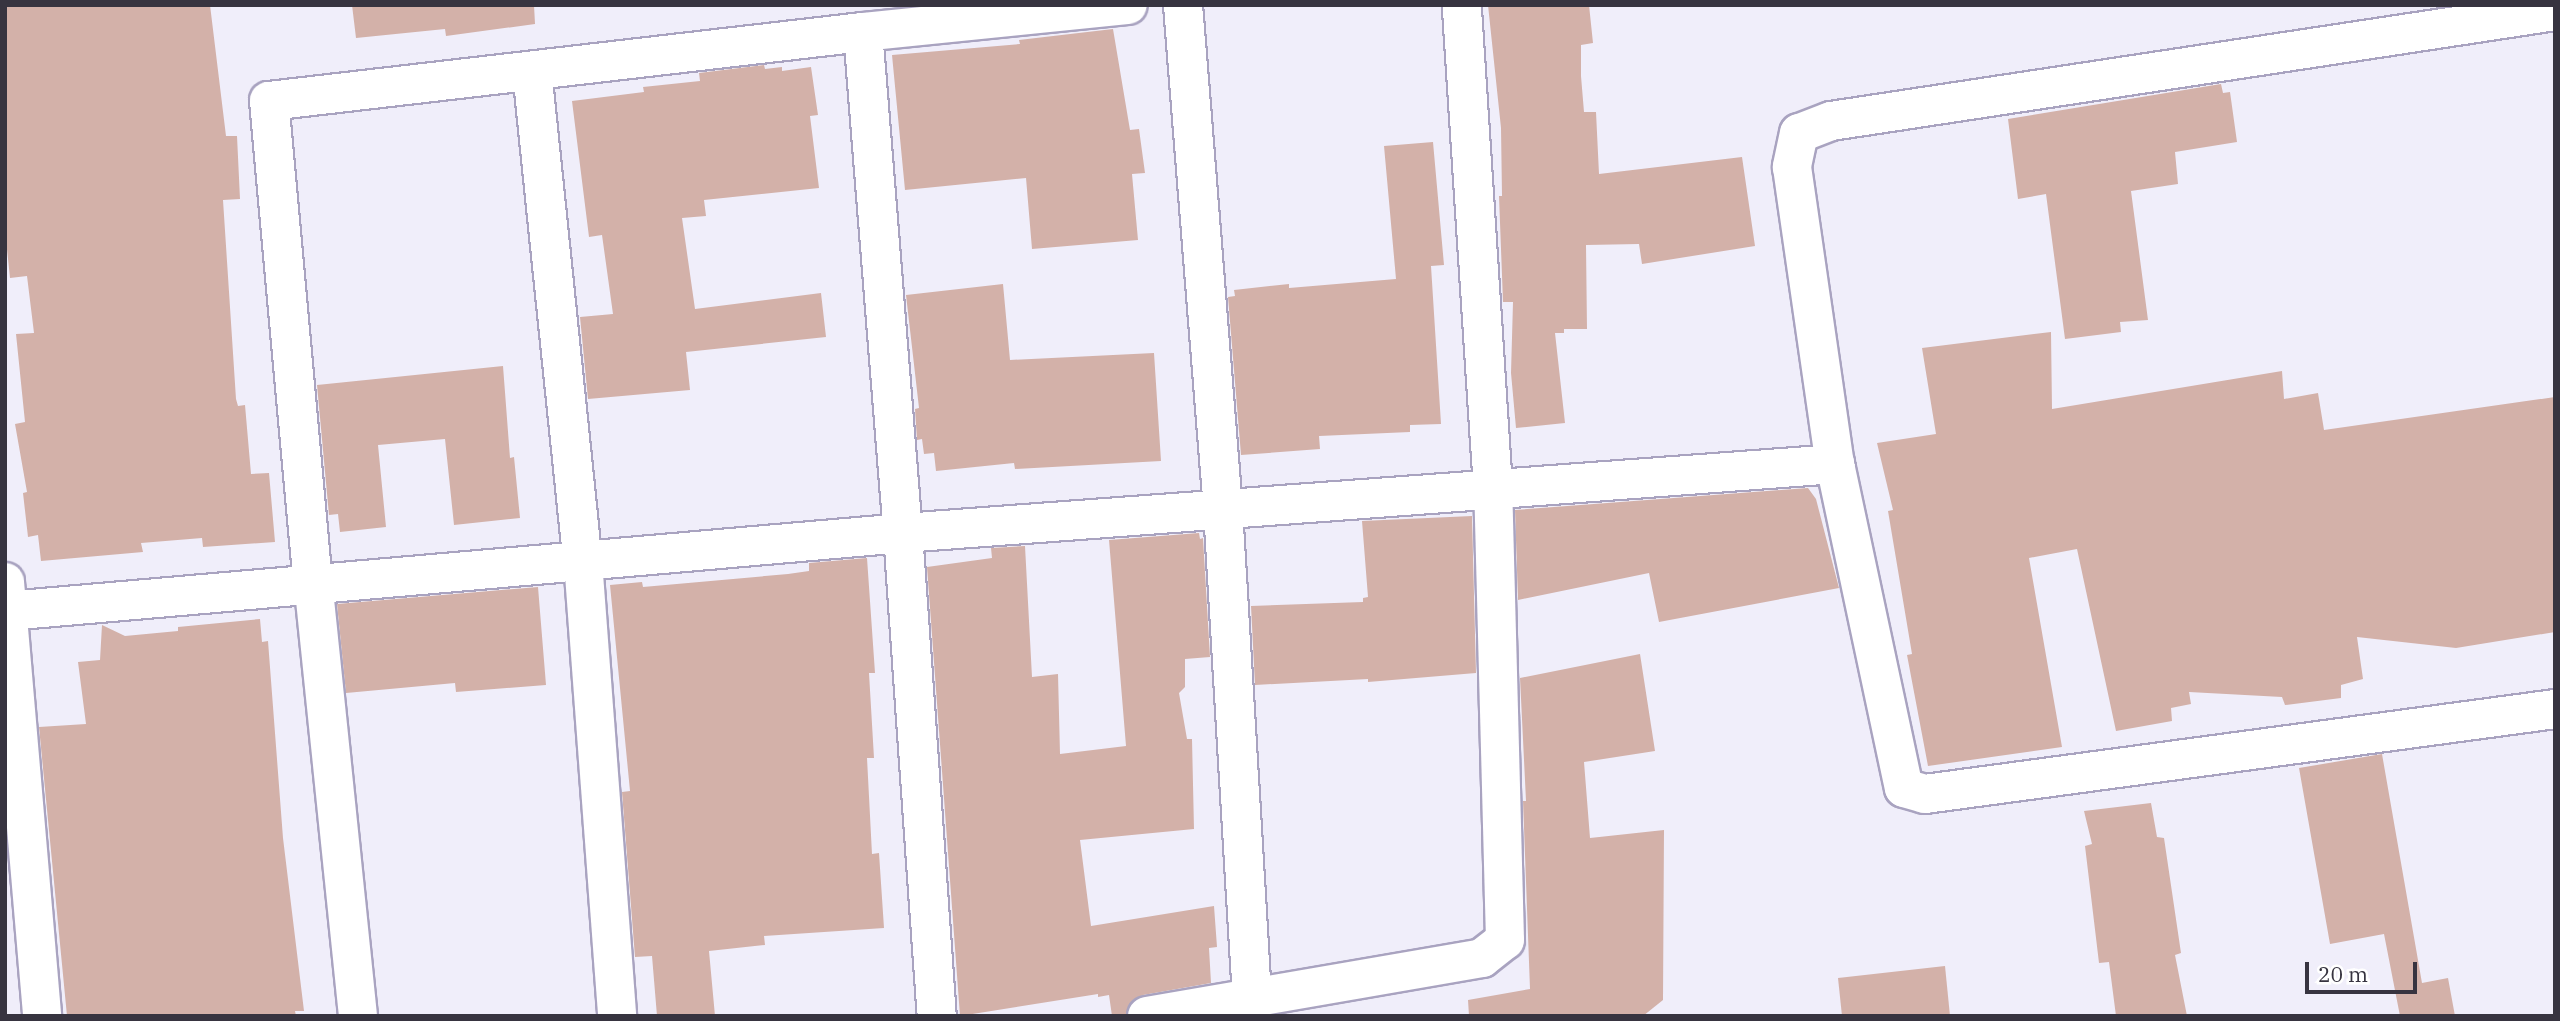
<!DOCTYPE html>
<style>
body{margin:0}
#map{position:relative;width:2560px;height:1021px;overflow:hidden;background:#f0eefa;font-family:"IBM Plex Serif",serif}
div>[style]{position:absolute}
.building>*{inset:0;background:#d3b1a9}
.roads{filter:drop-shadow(2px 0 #a9a3c0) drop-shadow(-2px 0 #a9a3c0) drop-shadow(0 2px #a9a3c0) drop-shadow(0 -2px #a9a3c0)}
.minor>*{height:38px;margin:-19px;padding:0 19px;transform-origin:19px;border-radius:19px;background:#fff}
span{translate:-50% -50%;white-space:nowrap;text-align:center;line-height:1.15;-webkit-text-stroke:7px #fff;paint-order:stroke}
.frame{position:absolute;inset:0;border:7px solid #373440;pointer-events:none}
.scale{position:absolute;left:2305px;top:962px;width:112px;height:32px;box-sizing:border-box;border:4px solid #373440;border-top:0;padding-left:9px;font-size:21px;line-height:24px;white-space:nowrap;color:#373440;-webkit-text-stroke:5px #fff;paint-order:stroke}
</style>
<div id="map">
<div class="building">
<i style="clip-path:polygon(5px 5px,210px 5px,226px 136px,237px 136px,240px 199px,223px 200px,236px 399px,238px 406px,245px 405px,251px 474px,269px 473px,275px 542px,203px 547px,202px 538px,141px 543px,143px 552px,41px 561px,38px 535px,28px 537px,23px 493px,27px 492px,15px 424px,25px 422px,16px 334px,34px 333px,27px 276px,10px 278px,5px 230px)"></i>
<i style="clip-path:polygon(352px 5px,534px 5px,535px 24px,446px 36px,445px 29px,356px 38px)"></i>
<i style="clip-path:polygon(1488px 5px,1589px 5px,1593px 43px,1581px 45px,1581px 76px,1584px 112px,1596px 112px,1599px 174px,1742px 157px,1755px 246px,1642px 264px,1639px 244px,1586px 245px,1587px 329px,1564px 329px,1564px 333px,1555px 333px,1565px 423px,1516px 428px,1511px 373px,1513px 302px,1503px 302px,1499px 196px,1502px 196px,1501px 128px)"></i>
<i style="clip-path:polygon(1113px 29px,1130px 130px,1139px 129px,1145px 173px,1132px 174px,1138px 240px,1032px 249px,1026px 178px,905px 190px,892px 55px,1020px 44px,1019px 40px)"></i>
<i style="clip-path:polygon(764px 65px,765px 69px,782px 67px,782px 71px,811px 67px,818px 115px,810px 116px,819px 188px,704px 200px,706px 216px,682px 218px,695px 309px,821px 293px,826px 337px,686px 352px,690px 390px,588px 399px,580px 317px,613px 314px,602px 235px,589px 237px,572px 101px,644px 92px,643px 87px,700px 81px,699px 73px)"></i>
<i style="clip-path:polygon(2221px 84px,2223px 93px,2230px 92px,2237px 142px,2175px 152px,2178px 184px,2131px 191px,2148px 320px,2120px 322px,2121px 332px,2065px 339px,2046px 194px,2018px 199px,2008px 119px)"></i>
<i style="clip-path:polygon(1433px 142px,1444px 265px,1431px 266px,1441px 424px,1410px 425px,1410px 432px,1319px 436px,1320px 449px,1241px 455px,1228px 297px,1235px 296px,1234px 290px,1289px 284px,1289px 288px,1396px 279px,1384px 146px)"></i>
<i style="clip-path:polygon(1003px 284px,1010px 360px,1154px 353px,1161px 461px,1015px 469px,1014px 463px,936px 471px,934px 453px,924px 454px,922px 439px,917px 440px,915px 409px,919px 408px,906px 295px)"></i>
<i style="clip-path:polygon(2051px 332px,2052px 409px,2282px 371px,2284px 399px,2318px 393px,2324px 430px,2555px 397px,2555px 632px,2456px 648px,2357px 637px,2363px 679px,2341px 685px,2341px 698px,2285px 705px,2282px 697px,2189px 692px,2191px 704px,2171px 708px,2172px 721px,2116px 731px,2077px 549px,2029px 558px,2062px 747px,1928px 766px,1907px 655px,1912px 654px,1888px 511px,1893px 510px,1877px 443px,1936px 434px,1922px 348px)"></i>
<i style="clip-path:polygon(503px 366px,510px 458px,514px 457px,520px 518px,454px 525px,445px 439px,378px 445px,386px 527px,340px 532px,338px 514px,329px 515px,317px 385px)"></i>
<i style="clip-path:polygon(1808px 488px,1816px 499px,1839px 588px,1659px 622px,1649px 573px,1518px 600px,1515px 510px)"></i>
<i style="clip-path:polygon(1472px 516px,1476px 673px,1368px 682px,1368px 679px,1255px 685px,1251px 606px,1363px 602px,1363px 598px,1368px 597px,1362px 521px)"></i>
<i style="clip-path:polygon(1199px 533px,1200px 539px,1203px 538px,1210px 657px,1185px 659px,1185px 687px,1179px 693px,1187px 739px,1192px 739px,1194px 829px,1080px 840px,1091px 926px,1214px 906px,1217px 947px,1209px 948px,1211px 983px,1143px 995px,1133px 1000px,1126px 1016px,1112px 1016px,1109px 995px,1098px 997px,1098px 994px,960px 1016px,927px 567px,992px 558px,991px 548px,1025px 546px,1032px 677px,1058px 674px,1060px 754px,1126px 746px,1109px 540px)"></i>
<i style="clip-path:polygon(867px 558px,875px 673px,869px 673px,874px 758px,867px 758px,872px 854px,879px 853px,884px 928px,764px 936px,765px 945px,709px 951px,715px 1016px,657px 1016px,652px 956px,635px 957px,622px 792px,630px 791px,610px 585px,642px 582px,643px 587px,788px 574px,809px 571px,809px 563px)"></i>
<i style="clip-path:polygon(538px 587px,546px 685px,456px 692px,455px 683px,346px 693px,337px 604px)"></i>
<i style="clip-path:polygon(260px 619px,262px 642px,268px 641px,283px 838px,304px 1011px,295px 1011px,296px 1016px,67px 1016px,39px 727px,86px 724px,78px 662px,100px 660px,102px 625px,125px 636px,178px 631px,178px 627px)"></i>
<i style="clip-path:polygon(1640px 654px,1655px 751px,1584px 762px,1590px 838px,1664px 830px,1663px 1000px,1643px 1016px,1469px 1016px,1468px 1000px,1530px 989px,1523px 801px,1526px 801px,1520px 678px)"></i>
<i style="clip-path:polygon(2382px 754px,2422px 983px,2448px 978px,2455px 1016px,2400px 1016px,2384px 934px,2330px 944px,2299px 768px)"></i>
<i style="clip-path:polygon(2151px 803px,2157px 837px,2164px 838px,2181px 953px,2175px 955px,2187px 1016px,2116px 1016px,2109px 962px,2099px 963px,2085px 846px,2092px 844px,2084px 811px)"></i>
<i style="clip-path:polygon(1945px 966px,1950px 1016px,1842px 1016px,1838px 978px)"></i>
</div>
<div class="roads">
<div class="minor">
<i style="left:1183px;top:5px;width:506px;rotate:85.46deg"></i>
<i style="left:1223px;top:509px;width:490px;rotate:86.6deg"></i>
<i style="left:2555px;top:11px;width:732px;rotate:171.36deg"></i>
<i style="left:1831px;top:121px;width:34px;rotate:159deg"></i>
<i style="left:1799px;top:133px;width:35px;rotate:102deg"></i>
<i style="left:1792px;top:167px;width:300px;rotate:81.8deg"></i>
<i style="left:1835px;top:464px;width:331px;rotate:78deg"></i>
<i style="left:1904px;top:788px;width:22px;rotate:16deg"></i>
<i style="left:1925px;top:794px;width:636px;rotate:-7.68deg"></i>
<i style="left:863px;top:32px;width:503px;rotate:85.44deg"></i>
<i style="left:903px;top:533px;width:484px;rotate:86deg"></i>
<i style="left:532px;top:71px;width:493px;rotate:84.1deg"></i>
<i style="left:583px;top:561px;width:456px;rotate:85.7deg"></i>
<i style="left:5px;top:582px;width:436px;rotate:85.1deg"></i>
<i style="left:8px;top:611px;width:898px;rotate:-4.98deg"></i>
<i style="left:903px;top:533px;width:935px;rotate:-4.23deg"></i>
<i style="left:358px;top:1016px;width:434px;rotate:-95.9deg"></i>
<i style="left:313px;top:584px;width:485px;rotate:-95.2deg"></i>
<i style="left:269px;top:101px;width:598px;rotate:-6.63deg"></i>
<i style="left:863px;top:32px;width:266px;rotate:-5.8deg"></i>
<i style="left:1147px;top:1016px;width:340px;rotate:-9.8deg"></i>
<i style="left:1482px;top:958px;width:29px;rotate:-38deg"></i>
<i style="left:1505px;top:940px;width:451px;rotate:-91.5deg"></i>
<i style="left:1493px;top:489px;width:485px;rotate:-93.7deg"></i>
</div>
</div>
<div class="frame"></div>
<div class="scale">20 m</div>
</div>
